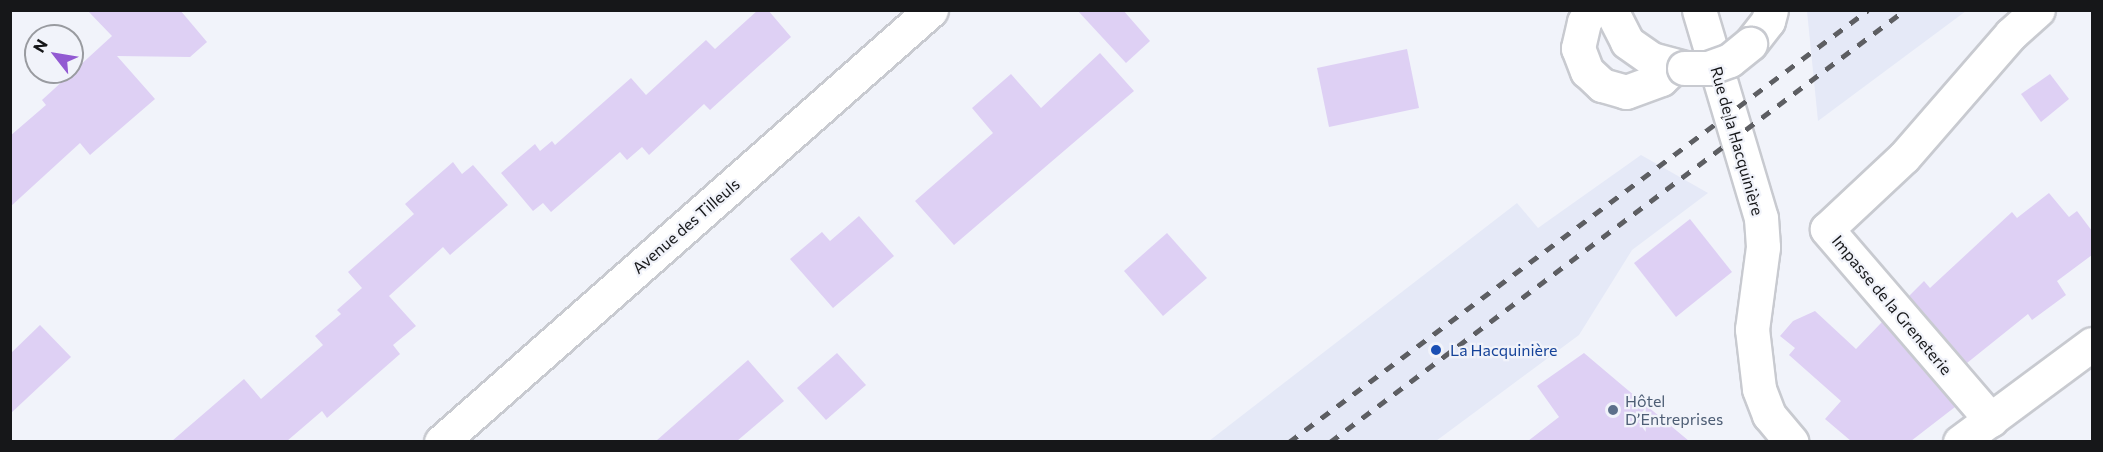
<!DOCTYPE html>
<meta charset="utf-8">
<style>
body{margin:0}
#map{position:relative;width:2103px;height:452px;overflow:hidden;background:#f1f3fa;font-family:Commissioner,sans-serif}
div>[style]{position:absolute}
.built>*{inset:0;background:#e5e9f7}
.building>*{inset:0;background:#ded0f4}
.roads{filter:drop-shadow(2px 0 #c8cad0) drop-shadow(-2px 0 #c8cad0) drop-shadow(0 2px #c8cad0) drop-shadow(0 -2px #c8cad0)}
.minor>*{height:33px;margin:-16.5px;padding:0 16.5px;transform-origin:16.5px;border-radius:16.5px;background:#fff}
.rail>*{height:4.5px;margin-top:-2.25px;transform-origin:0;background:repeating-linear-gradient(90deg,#5d5e62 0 10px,transparent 0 20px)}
.bridges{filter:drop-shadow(2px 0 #c8cad0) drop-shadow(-2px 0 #c8cad0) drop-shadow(0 2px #c8cad0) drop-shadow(0 -2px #c8cad0)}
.minor-bridge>*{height:33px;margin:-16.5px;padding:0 16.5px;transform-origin:16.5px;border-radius:16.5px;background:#fff}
.dots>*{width:16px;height:16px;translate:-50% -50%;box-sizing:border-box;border:3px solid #f1f3fa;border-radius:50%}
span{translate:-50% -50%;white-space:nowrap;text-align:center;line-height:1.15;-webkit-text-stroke:4.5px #f1f3fa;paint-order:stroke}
.street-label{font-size:16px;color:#161719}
.transit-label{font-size:16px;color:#164399}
.left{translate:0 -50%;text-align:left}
.service-label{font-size:16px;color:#4e5e75}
.frame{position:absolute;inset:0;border:12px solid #161719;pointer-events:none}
.north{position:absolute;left:24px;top:24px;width:60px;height:60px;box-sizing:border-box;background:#f1f3fa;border:2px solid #999ba0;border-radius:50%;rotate:301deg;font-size:16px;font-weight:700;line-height:24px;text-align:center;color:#161719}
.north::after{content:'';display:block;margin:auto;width:21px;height:27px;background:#925ad2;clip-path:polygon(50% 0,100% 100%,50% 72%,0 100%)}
</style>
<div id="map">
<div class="built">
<i style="clip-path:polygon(1807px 11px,1966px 10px,1966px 11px,1818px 121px)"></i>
<i style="clip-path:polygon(1641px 155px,1708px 193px,1632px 250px,1579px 335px,1436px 441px,1209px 441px,1517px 203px,1538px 228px)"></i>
</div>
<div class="building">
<i style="clip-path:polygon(87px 10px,180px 10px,207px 42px,190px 57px,117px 56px,155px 99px,90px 155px,80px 143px,10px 207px,10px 136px,46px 105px,42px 100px,112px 36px)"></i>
<i style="clip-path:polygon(758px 10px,768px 10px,791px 37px,710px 110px,704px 104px,649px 155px,642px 147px,627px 160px,620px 152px,551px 212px,543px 203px,533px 211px,501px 173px,535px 144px,540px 151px,552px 141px,555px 145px,631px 78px,646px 95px,706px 40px,715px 49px)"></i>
<i style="clip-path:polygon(1077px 10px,1123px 10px,1150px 41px,1126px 63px)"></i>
<i style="clip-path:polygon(1407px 49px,1419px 108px,1329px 127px,1317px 68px)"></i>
<i style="clip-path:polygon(1100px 53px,1134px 91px,954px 245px,915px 201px,993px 133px,972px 108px,1011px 74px,1041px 108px)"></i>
<i style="clip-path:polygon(2050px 74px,2069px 99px,2041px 122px,2021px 94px)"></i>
<i style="clip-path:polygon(453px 162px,462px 174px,473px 165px,508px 205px,450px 255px,443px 247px,389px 296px,416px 326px,393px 345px,400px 354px,327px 418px,322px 411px,287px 441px,172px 441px,244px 379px,261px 399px,323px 345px,315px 336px,341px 314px,337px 310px,362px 288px,348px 272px,414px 214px,405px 204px)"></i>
<i style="clip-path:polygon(2049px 193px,2069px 217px,2077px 211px,2092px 231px,2092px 255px,2057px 281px,2066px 295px,2032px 320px,2028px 314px,1967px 363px,1909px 296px,1924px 281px,1930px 288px,2012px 212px,2017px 218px)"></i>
<i style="clip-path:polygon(859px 216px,894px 256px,833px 308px,790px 259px,822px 232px,830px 241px)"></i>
<i style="clip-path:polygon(1690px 219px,1732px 272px,1676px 317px,1634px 263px)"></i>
<i style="clip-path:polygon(1167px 233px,1207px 278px,1163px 316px,1124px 271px)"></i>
<i style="clip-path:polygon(1815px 311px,1856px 349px,1882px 322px,1955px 407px,1911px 441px,1851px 441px,1825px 419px,1841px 401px,1789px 355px,1795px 348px,1780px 336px,1793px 321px)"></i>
<i style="clip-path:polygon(40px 325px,71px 357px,10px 414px,10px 354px)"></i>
<i style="clip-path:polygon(837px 353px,866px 385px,826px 420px,797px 388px)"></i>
<i style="clip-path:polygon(1584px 353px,1623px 386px,1689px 441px,1528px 441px,1559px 417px,1537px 386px)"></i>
<i style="clip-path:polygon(748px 360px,784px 401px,737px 441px,656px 441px)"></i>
</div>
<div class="roads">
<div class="minor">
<i style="left:1591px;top:10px;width:14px;rotate:120deg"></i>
<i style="left:1584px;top:22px;width:27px;rotate:103deg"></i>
<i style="left:1578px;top:48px;width:25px;rotate:69deg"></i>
<i style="left:1587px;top:71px;width:21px;rotate:43deg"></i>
<i style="left:1602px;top:85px;width:25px;rotate:16deg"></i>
<i style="left:1626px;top:92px;width:37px;rotate:-20deg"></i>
<i style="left:1661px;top:79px;width:18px;rotate:-43deg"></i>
<i style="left:1611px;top:10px;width:36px;rotate:63deg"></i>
<i style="left:1627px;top:42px;width:29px;rotate:35deg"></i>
<i style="left:1651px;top:59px;width:34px;rotate:15deg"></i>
<i style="left:1699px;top:10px;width:217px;rotate:73.4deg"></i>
<i style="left:1761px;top:218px;width:29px;rotate:86deg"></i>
<i style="left:1763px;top:247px;width:83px;rotate:97.6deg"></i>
<i style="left:1752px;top:329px;width:60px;rotate:83.3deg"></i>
<i style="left:1759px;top:389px;width:28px;rotate:69deg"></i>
<i style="left:1769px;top:415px;width:35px;rotate:50deg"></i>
<i style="left:1750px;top:44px;width:29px;rotate:-52deg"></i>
<i style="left:1768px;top:21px;width:11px;rotate:-75deg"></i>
<i style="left:1991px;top:420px;width:252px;rotate:-130.7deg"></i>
<i style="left:1827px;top:229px;width:105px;rotate:-43.1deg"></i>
<i style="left:1904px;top:157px;width:163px;rotate:-49deg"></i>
<i style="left:2011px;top:34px;width:36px;rotate:-42deg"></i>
<i style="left:441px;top:442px;width:653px;rotate:-41.4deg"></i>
<i style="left:1960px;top:442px;width:164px;rotate:-36.6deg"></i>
</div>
</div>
<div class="rail">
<i style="left:1289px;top:442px;width:722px;rotate:-36.73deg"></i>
<i style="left:1330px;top:442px;width:719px;rotate:-36.92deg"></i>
</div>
<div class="bridges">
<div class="minor-bridge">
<i style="left:1684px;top:68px;width:24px"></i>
<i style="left:1708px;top:68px;width:23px;rotate:-20deg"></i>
<i style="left:1730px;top:60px;width:26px;rotate:-39deg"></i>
</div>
</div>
<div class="dots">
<i style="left:1436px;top:350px;background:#1a4fb4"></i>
<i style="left:1613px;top:410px;background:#5c6f8a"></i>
</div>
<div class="street-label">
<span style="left:1737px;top:141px;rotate:74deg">Rue de la Hacquinière</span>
<span style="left:686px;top:226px;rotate:-41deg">Avenue des Tilleuls</span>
<span style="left:1892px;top:305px;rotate:50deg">Impasse de la Greneterie</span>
</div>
<div class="transit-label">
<span class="left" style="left:1450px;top:350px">La Hacquinière</span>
</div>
<div class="service-label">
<span class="left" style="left:1625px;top:410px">Hôtel<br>D’Entreprises</span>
</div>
<div class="frame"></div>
<div class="north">N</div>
</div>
